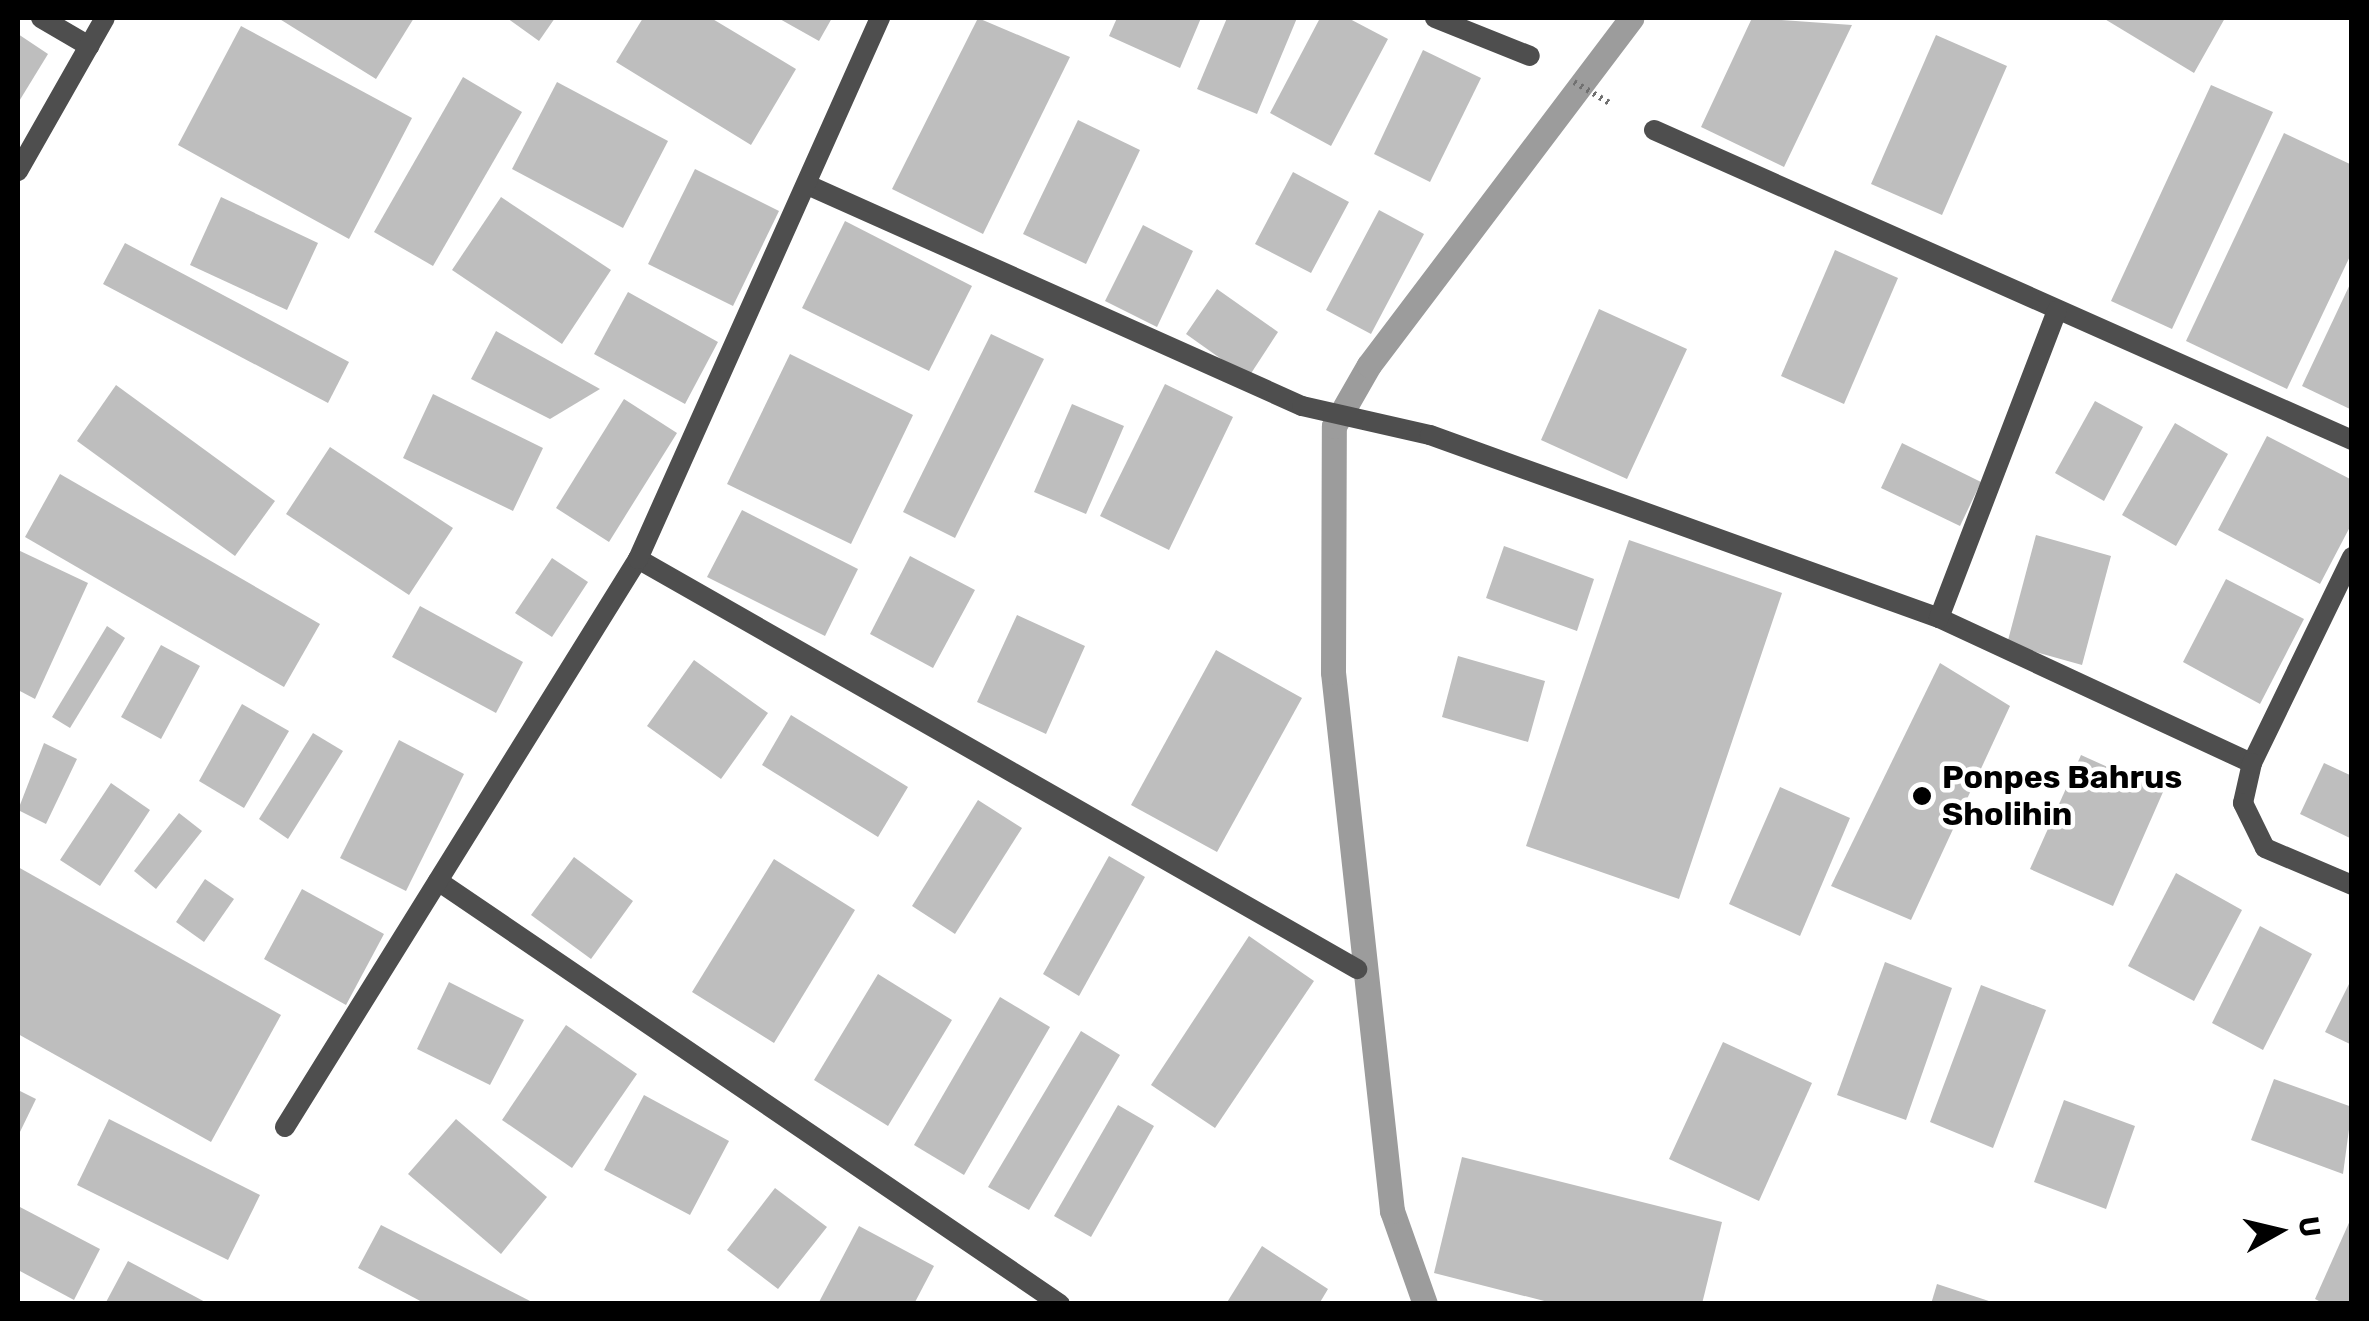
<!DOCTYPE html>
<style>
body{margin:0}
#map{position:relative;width:2369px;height:1321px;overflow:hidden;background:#fff;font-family:Rubik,sans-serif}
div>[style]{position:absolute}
.stream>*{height:25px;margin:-12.5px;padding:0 12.5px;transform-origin:12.5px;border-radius:12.5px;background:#9c9c9c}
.building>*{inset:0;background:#bebebe}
.path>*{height:6px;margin-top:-3px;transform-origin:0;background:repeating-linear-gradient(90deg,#707070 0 2.5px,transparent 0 7.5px)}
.minor>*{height:20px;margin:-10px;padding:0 10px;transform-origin:10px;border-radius:10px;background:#4e4e4e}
.tertiary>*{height:20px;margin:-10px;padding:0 10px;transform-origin:10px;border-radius:10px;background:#4e4e4e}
.dots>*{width:28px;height:28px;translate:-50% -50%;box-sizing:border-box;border:5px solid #fff;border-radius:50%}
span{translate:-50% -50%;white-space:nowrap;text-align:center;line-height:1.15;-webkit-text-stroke:9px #fff;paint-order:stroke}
.poi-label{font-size:32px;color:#000;font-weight:700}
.left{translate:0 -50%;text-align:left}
.frame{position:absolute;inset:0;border:20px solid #000;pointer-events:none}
.north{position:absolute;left:2229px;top:1181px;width:100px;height:100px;-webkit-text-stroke:8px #fff;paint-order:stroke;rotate:82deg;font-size:28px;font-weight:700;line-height:40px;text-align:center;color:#000}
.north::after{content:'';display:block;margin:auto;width:35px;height:45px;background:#000;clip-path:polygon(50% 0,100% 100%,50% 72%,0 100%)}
</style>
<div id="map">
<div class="stream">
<i style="left:1425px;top:1304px;width:99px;rotate:-109.5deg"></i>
<i style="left:1392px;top:1211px;width:542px;rotate:-96.25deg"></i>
<i style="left:1333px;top:672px;width:246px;rotate:-89.8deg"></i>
<i style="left:1334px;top:426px;width:70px;rotate:-60.2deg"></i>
<i style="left:1369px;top:365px;width:435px;rotate:-52.9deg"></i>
</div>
<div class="building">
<i style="clip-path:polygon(278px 18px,414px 18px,376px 79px)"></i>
<i style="clip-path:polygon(507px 18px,555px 18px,539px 41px)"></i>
<i style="clip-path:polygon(643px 18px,711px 18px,796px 69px,751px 145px,616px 62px)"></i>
<i style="clip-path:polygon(778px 18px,832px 18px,819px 41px)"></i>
<i style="clip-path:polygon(978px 18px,1070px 57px,983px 234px,892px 189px)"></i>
<i style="clip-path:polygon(1117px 18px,1201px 18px,1180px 68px,1109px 36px)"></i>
<i style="clip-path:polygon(1227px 18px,1297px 18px,1257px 114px,1197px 89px)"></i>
<i style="clip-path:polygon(1320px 18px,1348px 18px,1388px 39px,1331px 146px,1270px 113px)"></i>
<i style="clip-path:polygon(1752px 18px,1852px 25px,1784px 167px,1701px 127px)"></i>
<i style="clip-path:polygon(2103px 18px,2225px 18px,2194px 73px)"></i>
<i style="clip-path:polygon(241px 26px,412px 118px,349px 239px,178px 145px)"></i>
<i style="clip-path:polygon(18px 34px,48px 54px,18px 103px)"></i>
<i style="clip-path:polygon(1936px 35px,2007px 66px,1942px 215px,1871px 184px)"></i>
<i style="clip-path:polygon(1423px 50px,1481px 78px,1430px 182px,1374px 154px)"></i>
<i style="clip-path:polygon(463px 77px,522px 112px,433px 266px,374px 232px)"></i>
<i style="clip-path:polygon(557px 82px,668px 141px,623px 228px,512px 169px)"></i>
<i style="clip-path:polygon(2211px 85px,2273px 112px,2172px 329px,2111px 301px)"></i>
<i style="clip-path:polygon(1078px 120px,1140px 150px,1086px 264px,1023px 234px)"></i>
<i style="clip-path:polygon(2284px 133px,2352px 165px,2352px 252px,2287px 389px,2186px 341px)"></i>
<i style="clip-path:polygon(695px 169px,779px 211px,733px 306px,648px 264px)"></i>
<i style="clip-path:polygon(1293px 172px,1349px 202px,1311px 273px,1255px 244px)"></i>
<i style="clip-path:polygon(221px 197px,318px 243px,287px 310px,190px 265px)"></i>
<i style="clip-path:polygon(501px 197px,611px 270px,562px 344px,452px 270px)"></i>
<i style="clip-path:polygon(1379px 210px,1424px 234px,1371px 334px,1326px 310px)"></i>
<i style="clip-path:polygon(845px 221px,972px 286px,929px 371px,802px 308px)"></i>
<i style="clip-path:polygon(1143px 225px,1193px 251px,1157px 327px,1105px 301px)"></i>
<i style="clip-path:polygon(125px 243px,349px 362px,328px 403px,103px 284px)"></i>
<i style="clip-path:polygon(1835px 250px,1898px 278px,1844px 404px,1781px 376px)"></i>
<i style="clip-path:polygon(2352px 280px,2352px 410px,2302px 386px)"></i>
<i style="clip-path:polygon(1217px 289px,1278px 332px,1248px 378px,1186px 334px)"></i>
<i style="clip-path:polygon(628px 292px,718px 342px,685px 404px,594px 354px)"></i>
<i style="clip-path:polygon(1599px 309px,1687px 349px,1627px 479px,1541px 440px)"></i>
<i style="clip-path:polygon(496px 331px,600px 389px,550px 419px,471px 379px)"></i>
<i style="clip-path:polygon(991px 334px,1044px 359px,955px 538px,903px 512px)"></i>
<i style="clip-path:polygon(790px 354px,913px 415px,851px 544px,727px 484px)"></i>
<i style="clip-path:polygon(1165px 384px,1233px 417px,1169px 550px,1100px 516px)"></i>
<i style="clip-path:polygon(116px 385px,275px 501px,235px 556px,77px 441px)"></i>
<i style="clip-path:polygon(433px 394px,543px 448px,513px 511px,403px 458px)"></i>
<i style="clip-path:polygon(624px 399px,677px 433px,609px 542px,556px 508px)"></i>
<i style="clip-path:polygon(2095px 401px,2143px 427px,2104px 501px,2055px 473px)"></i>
<i style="clip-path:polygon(1072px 404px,1124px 426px,1086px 514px,1034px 492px)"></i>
<i style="clip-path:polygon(2175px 423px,2228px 454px,2176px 546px,2122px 515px)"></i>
<i style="clip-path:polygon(2267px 436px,2352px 480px,2352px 523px,2320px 584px,2218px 530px)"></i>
<i style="clip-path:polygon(1902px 443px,1981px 482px,1960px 526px,1881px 488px)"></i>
<i style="clip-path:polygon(330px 447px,453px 528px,409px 595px,286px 514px)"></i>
<i style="clip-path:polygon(60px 474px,320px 624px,284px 687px,25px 537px)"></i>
<i style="clip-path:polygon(742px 510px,858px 569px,825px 636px,707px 577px)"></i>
<i style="clip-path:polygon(2036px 535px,2111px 556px,2082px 665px,2007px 644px)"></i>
<i style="clip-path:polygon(1629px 540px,1782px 593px,1679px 899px,1526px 846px)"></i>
<i style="clip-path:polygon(1504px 546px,1594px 579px,1577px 631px,1486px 598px)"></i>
<i style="clip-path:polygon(18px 550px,88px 583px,35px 699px,18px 690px)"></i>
<i style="clip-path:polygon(910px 556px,975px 590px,933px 668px,870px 634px)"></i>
<i style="clip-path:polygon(552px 558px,588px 582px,552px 637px,515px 613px)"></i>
<i style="clip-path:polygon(2226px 579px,2304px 619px,2260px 704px,2183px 662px)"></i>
<i style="clip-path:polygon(420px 606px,523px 662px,496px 713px,392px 657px)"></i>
<i style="clip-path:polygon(1017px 615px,1085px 646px,1046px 734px,977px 702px)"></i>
<i style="clip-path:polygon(107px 626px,125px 638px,70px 728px,52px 717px)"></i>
<i style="clip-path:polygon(161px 645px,200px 666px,161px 739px,121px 717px)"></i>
<i style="clip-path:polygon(1216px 650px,1302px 698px,1217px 852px,1131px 805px)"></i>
<i style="clip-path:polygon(1458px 656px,1545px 681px,1528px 742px,1442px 717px)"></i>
<i style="clip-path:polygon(694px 660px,768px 713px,721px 779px,647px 726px)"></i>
<i style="clip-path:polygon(1940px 663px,2010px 706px,1911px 920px,1831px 886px)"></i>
<i style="clip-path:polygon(242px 704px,289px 731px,244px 808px,199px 781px)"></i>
<i style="clip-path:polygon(791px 715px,908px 787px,878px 837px,762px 765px)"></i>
<i style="clip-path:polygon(313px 733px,343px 751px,288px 839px,259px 819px)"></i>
<i style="clip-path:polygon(399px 740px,464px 774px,406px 891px,340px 858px)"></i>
<i style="clip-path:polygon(44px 743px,77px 759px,46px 824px,18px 810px)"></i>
<i style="clip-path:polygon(2081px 755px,2163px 792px,2113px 906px,2030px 869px)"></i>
<i style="clip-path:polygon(2324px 763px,2352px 776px,2352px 839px,2300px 814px)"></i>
<i style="clip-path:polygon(111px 783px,150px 810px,100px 886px,60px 860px)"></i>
<i style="clip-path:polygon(1780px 787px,1850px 818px,1800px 936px,1729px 904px)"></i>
<i style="clip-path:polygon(978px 800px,1022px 828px,955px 934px,912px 906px)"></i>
<i style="clip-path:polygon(179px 813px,202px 831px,156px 889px,134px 871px)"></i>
<i style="clip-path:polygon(1109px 856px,1145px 877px,1079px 996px,1043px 974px)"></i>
<i style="clip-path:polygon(574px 857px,633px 901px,591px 959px,531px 915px)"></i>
<i style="clip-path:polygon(774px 859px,855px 910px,774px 1043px,692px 992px)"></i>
<i style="clip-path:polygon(18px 867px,281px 1015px,211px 1142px,18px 1034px)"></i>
<i style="clip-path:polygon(2176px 873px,2242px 910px,2194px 1001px,2128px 966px)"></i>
<i style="clip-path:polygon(205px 879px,234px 899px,204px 942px,176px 922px)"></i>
<i style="clip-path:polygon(302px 889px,384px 934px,346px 1005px,264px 959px)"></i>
<i style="clip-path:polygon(2260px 926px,2312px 954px,2263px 1050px,2212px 1023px)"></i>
<i style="clip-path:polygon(1249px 936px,1314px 981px,1215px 1128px,1151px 1085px)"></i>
<i style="clip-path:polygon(1885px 962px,1952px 988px,1906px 1120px,1837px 1095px)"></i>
<i style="clip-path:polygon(878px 974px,952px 1020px,888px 1126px,814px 1080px)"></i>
<i style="clip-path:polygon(2352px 978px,2352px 1045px,2325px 1032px)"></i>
<i style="clip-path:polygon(449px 982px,524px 1020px,490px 1085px,417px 1049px)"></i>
<i style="clip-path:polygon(1981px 985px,2046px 1010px,1993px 1148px,1930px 1122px)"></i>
<i style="clip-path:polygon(1000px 997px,1050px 1027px,964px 1175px,914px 1145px)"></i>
<i style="clip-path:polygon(566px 1025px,637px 1074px,572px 1168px,502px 1120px)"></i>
<i style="clip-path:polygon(1081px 1031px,1120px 1055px,1029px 1210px,988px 1187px)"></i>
<i style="clip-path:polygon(1723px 1042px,1812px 1083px,1759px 1201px,1669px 1159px)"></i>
<i style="clip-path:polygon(2274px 1079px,2352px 1107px,2343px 1174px,2251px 1140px)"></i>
<i style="clip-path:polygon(18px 1090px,36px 1099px,18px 1136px)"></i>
<i style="clip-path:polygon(644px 1095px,729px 1141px,690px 1215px,604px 1170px)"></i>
<i style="clip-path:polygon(2064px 1100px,2135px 1126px,2106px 1209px,2034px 1182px)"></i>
<i style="clip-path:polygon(1118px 1105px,1154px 1126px,1091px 1237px,1054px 1216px)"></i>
<i style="clip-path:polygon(109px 1119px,260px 1195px,228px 1260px,77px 1185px)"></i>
<i style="clip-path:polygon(456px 1119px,547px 1197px,501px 1254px,408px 1174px)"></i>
<i style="clip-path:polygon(1462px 1157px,1722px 1222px,1702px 1304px,1556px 1304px,1434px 1273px)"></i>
<i style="clip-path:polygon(775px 1188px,827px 1227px,778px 1289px,727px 1250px)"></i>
<i style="clip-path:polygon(18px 1206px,100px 1249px,74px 1300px,18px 1270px)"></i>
<i style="clip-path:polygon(2352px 1216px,2352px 1304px,2325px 1304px,2315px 1299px)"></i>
<i style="clip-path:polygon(381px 1225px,536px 1304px,426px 1304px,358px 1268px)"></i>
<i style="clip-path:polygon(859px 1226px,934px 1266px,914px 1304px,818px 1304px)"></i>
<i style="clip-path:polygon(1262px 1246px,1328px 1289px,1319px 1304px,1226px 1304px)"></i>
<i style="clip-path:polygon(128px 1261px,209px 1304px,105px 1304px)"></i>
<i style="clip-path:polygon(1937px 1284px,1995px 1303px,1995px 1304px,1931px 1304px)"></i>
</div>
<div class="path">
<i style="left:1574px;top:82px;width:43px;rotate:30.7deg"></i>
</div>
<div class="minor">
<i style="left:41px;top:18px;width:56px;rotate:30.3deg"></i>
<i style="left:1435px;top:18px;width:102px;rotate:21.8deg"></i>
<i style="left:1654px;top:130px;width:764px;rotate:23.95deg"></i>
<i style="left:810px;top:186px;width:539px;rotate:24.09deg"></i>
<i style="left:1302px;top:406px;width:131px;rotate:12.8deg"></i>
<i style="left:1430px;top:435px;width:541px;rotate:19.77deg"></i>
<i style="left:1939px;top:618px;width:345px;rotate:24.9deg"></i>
<i style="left:2352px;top:557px;width:229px;rotate:115.9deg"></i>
<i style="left:2252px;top:763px;width:41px;rotate:102.7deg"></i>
<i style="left:2243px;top:803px;width:50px;rotate:63.9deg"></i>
<i style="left:2265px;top:848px;width:95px;rotate:23deg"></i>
<i style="left:638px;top:559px;width:828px;rotate:29.69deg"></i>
<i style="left:1939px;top:618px;width:329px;rotate:-69deg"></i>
<i style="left:438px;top:881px;width:752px;rotate:34.22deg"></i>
<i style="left:285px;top:1127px;width:669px;rotate:-58.14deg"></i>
<i style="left:638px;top:559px;width:593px;rotate:-65.9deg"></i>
</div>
<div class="tertiary">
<i style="left:18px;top:171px;width:176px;rotate:-60.4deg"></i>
</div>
<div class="dots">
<i style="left:1922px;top:796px;background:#000"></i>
</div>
<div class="poi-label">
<span class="left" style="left:1942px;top:796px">Ponpes Bahrus<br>Sholihin</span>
</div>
<div class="frame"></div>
<div class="north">U</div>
</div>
